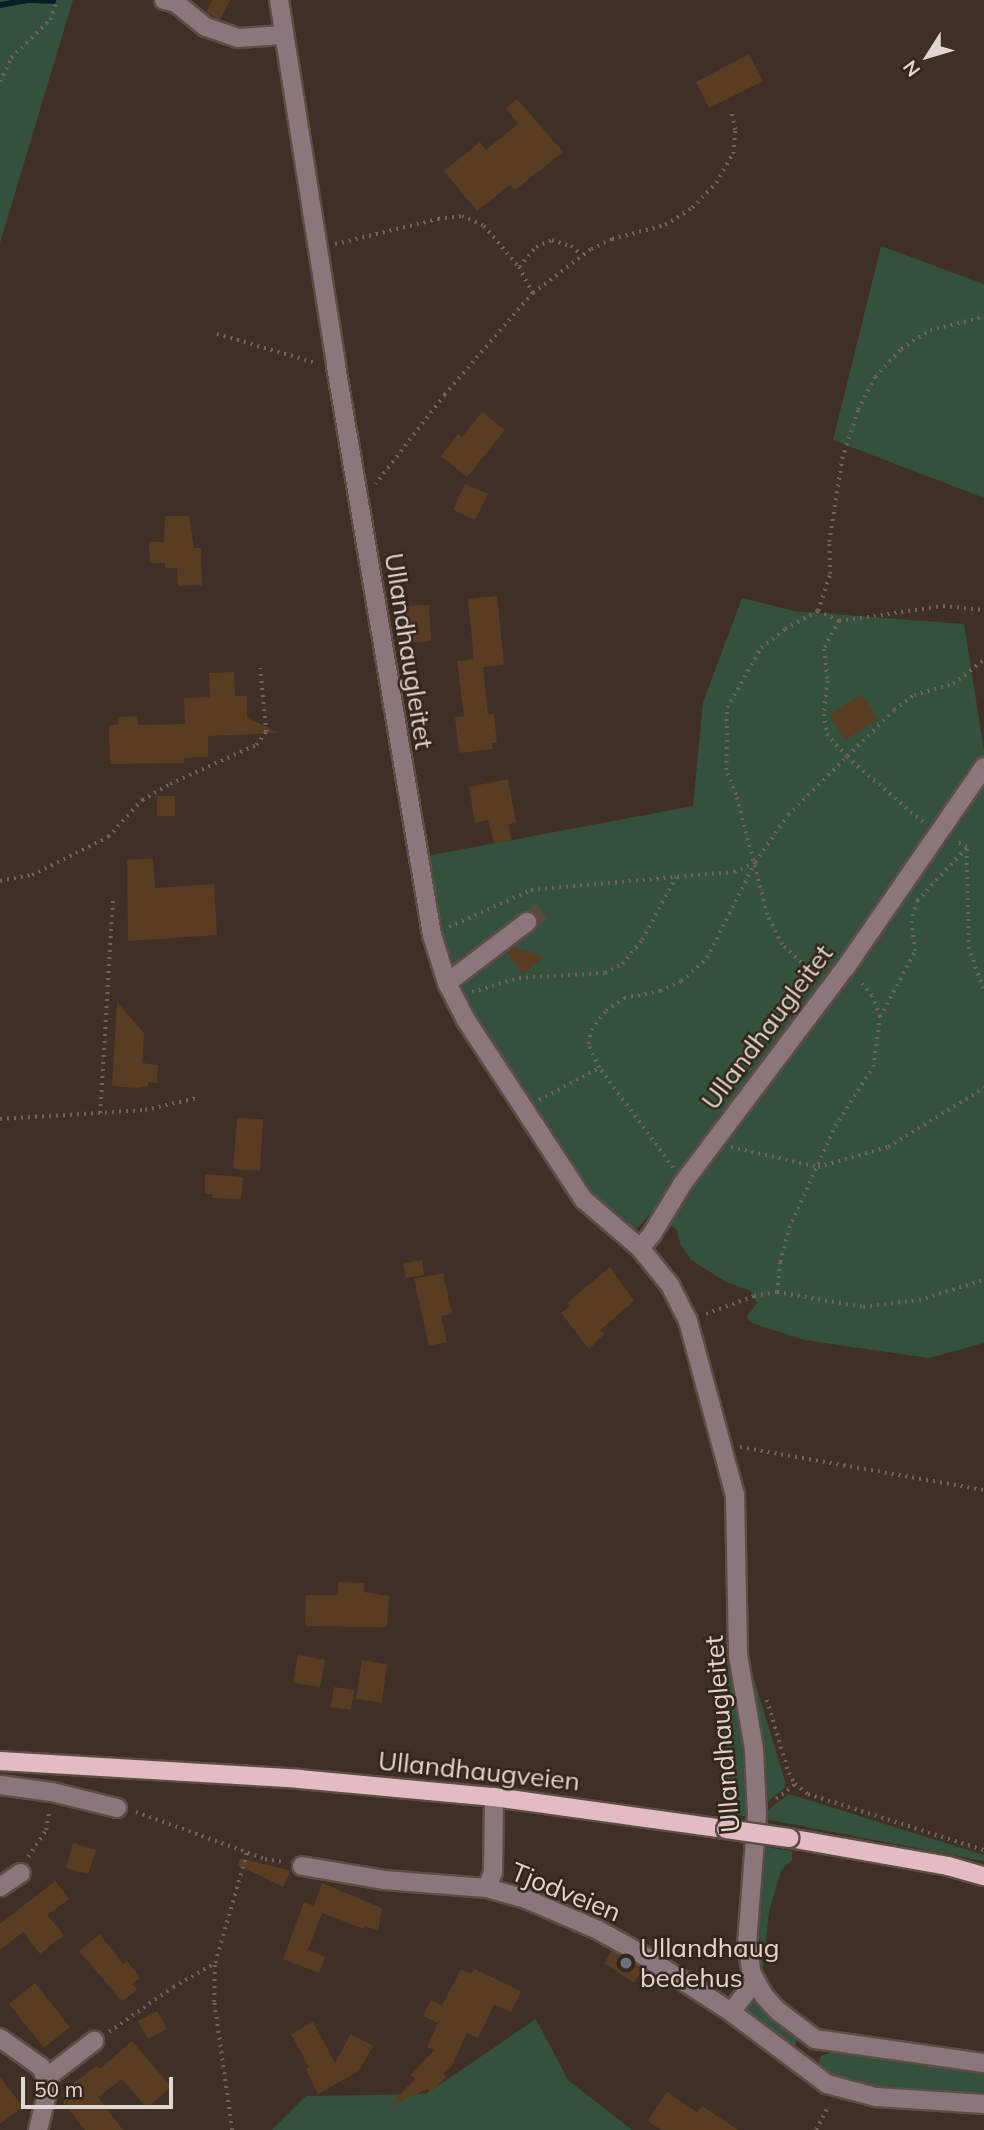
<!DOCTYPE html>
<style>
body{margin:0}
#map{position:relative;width:984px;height:2130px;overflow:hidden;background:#3f2f26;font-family:Mulish,sans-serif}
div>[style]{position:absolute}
.green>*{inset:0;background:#34513d}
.stream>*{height:6px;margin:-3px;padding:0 3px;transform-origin:3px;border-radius:3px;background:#051d24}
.building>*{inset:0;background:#593d23}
.minor-tunnel>*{height:18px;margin-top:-9px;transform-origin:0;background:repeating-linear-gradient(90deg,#574840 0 18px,transparent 0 27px)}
.path>*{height:3.5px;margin-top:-1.75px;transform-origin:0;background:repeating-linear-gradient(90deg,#71635b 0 2px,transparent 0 7px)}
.roads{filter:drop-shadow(2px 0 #5c4d45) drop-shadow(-2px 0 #5c4d45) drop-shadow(0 2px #5c4d45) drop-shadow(0 -2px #5c4d45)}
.minor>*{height:18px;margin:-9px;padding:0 9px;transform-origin:9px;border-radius:9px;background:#8b777b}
.major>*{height:18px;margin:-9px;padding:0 9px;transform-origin:9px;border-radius:9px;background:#e3bbc3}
.bridges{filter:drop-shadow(2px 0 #5c4d45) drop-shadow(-2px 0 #5c4d45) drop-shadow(0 2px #5c4d45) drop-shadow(0 -2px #5c4d45)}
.major-bridge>*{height:18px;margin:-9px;padding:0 9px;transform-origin:9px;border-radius:9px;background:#e3bbc3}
.dots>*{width:19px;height:19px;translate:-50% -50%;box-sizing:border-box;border:4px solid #34251d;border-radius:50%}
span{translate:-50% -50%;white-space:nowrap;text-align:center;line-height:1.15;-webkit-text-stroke:5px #34251d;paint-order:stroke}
.street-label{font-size:26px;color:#e0d6d0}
.poi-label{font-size:26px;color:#e0d6d0}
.left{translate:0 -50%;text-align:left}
.north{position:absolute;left:893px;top:21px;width:70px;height:70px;-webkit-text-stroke:5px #34251d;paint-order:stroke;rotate:233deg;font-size:19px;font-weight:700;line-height:28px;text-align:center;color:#e0d6d0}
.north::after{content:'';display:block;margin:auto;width:24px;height:32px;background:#e0d6d0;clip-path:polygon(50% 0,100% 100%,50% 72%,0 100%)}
.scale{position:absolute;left:21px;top:2077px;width:152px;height:32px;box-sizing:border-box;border:4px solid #e0d6d0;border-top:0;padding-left:9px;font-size:21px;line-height:24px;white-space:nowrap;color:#e0d6d0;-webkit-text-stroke:5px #34251d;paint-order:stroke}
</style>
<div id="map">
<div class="green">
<i style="clip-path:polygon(0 0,73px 0,0 243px)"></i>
<i style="clip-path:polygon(881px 246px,984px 284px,984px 498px,833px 440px)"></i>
<i style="clip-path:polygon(742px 598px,794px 611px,964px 624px,984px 750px,984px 1343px,929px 1358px,804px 1340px,752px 1323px,746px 1318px,757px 1303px,751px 1291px,726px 1282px,691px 1260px,680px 1243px,677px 1230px,651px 1212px,639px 1227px,631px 1229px,594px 1196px,465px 998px,442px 943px,421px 857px,693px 806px,703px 702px)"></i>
<i style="clip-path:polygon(746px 1653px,785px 1781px,785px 1787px,765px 1804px,764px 1767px)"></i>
<i style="clip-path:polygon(727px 1661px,731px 1661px,746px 1750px,750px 1817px,724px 1813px)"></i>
<i style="clip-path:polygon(789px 1794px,984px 1855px,984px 1861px,765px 1819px,765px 1812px)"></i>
<i style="clip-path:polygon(765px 1847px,792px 1851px,792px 1860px,781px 1870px,769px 1912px,763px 1969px,757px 1955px,755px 1932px)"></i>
<i style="clip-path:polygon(753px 2001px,757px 2001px,794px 2033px,797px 2040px,794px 2048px,791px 2049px,746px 2013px)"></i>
<i style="clip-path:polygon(536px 2019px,568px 2080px,632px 2130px,272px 2130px,306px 2096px,426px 2094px)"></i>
<i style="clip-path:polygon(832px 2052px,984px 2071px,984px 2099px,861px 2090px,817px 2070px,821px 2056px)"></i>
</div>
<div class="stream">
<i style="left:0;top:5px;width:28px;rotate:-10deg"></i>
<i style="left:28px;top:0;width:25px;rotate:2deg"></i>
</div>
<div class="building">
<i style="clip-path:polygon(212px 0,230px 0,220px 20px,206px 12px)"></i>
<i style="clip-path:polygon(749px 54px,763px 81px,709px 108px,696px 82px)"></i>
<i style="clip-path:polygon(517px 99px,563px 152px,515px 190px,510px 185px,477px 211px,444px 171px,480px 142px,486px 150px,518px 124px,506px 108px)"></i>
<i style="clip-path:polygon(482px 412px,505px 430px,467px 477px,441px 456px,458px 434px,462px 437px)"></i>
<i style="clip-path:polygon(465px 484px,488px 494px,475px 520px,453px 510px)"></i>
<i style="clip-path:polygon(165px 516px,189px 516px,194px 548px,201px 548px,202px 585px,178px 586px,177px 568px,165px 568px,165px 563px,150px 563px,149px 542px,164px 542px)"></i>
<i style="clip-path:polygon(497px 596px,504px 665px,483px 667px,488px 714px,494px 714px,497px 743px,492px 743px,493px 749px,459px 753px,455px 717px,464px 716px,457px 661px,474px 659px,468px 599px)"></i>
<i style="clip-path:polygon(429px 605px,431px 641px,408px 643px,405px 606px)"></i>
<i style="clip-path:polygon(234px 672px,235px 696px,247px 696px,247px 718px,279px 733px,208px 736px,208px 757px,184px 758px,184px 763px,110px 764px,109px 725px,118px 725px,118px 717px,138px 716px,138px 725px,185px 724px,184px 698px,210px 697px,209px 673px)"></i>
<i style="clip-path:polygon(862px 694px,878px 719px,845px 740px,829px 715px)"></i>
<i style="clip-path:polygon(508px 779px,516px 823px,509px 824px,511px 840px,494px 843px,488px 820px,475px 823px,469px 787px)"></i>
<i style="clip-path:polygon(157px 796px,175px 796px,175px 816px,157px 816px)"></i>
<i style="clip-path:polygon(153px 858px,155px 888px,214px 884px,217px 935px,128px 941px,127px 860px)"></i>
<i style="clip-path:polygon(513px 947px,545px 957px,522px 974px,507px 952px)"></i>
<i style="clip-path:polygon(117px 1002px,144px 1033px,142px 1063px,158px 1065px,157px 1083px,148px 1082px,148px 1086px,136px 1088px,112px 1086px)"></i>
<i style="clip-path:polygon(237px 1118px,263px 1119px,260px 1171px,233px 1169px)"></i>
<i style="clip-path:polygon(205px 1174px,243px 1177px,241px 1199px,212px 1198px,213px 1194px,205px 1194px)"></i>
<i style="clip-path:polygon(422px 1260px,424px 1275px,406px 1278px,403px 1263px)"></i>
<i style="clip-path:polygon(610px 1267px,634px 1301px,600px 1330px,604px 1334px,589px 1349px,561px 1313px,570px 1306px,567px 1303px)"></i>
<i style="clip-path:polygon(443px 1273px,452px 1314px,441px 1316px,447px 1342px,429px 1346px,414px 1279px)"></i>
<i style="clip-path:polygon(338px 1582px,364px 1583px,364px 1592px,389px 1596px,387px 1627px,305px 1626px,306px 1595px,338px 1595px)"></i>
<i style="clip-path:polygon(298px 1655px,325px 1660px,320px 1687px,293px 1683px)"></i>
<i style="clip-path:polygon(362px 1660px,387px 1664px,382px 1703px,356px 1699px)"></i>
<i style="clip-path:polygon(334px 1687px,354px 1690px,351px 1710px,331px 1707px)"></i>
<i style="clip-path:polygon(73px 1843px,96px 1850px,88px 1874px,66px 1868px)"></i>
<i style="clip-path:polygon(240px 1858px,291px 1871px,283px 1887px,238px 1865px)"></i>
<i style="clip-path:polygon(55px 1881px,69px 1899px,47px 1915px,64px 1935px,40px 1954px,23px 1932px,0 1950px,0 1924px)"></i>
<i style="clip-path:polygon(322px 1883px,382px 1908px,378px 1931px,365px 1926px,364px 1929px,322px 1913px,308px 1950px,325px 1957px,319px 1973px,283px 1959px,304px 1902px,314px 1906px)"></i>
<i style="clip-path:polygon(100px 1934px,123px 1964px,127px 1961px,140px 1978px,132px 1984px,137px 1990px,122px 2001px,79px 1951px)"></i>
<i style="clip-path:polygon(612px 1951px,643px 1969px,634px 1983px,604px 1963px)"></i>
<i style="clip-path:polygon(461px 1969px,471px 1974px,474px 1969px,521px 1991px,511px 2012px,494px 2004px,478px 2038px,467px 2033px,451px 2067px,443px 2073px,446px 2077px,431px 2092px,427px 2089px,392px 2105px,391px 2103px,415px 2079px,411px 2075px,434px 2050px,427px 2047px,438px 2023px,423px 2016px,431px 2000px,442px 2005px)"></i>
<i style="clip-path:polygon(35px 1983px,70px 2027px,44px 2048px,9px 2004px)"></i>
<i style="clip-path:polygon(157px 2011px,167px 2029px,148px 2039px,138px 2021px)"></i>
<i style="clip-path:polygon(313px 2022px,335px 2063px,351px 2034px,373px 2046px,359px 2071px,318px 2094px,306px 2069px,309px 2067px,291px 2034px)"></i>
<i style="clip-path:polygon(132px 2041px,171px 2087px,147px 2108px,122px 2079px,98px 2097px,123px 2130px,85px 2130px,63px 2102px,76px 2092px,71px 2085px,97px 2066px,100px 2069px)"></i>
<i style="clip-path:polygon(0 2077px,23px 2107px,0 2124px)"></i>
<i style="clip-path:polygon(667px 2092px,697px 2112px,702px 2106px,738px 2130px,661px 2130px,648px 2121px)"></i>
</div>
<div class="minor-tunnel">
<i style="left:527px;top:922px;width:27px;rotate:-36deg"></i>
</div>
<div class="path">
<i style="left:0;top:82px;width:26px;rotate:-65deg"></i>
<i style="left:11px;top:58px;width:54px;rotate:-44.3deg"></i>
<i style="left:50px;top:20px;width:21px;rotate:-71deg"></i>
<i style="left:335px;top:244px;width:106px;rotate:-13.6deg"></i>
<i style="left:438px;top:219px;width:24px;rotate:-7deg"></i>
<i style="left:462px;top:216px;width:24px;rotate:24deg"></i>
<i style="left:484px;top:226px;width:54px;rotate:49.5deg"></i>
<i style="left:519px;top:267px;width:30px;rotate:62deg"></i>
<i style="left:533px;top:293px;width:135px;rotate:130.8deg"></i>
<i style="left:445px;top:395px;width:113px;rotate:127.8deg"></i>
<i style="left:519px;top:267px;width:26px;rotate:-50deg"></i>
<i style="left:536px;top:247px;width:17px;rotate:-24deg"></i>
<i style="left:552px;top:240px;width:20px;rotate:18deg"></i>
<i style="left:571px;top:246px;width:14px;rotate:39deg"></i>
<i style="left:533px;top:293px;width:73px;rotate:-37.2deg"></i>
<i style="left:591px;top:249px;width:23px;rotate:-25deg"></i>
<i style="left:612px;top:239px;width:55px;rotate:-14.8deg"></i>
<i style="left:665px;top:225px;width:32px;rotate:-32deg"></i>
<i style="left:692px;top:208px;width:35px;rotate:-46deg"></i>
<i style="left:716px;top:183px;width:34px;rotate:-60deg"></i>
<i style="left:733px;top:154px;width:24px;rotate:-85deg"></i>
<i style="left:735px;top:130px;width:19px;rotate:-102deg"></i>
<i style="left:217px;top:334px;width:103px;rotate:16.3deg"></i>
<i style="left:818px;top:611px;width:23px;rotate:25deg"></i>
<i style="left:839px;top:621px;width:105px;rotate:-8.2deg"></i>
<i style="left:943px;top:606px;width:41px;rotate:5.6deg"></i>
<i style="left:839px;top:621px;width:32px;rotate:118deg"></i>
<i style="left:824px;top:649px;width:32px;rotate:83deg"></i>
<i style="left:828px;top:681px;width:33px;rotate:97deg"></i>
<i style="left:824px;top:714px;width:20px;rotate:81deg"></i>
<i style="left:827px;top:734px;width:30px;rotate:49deg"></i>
<i style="left:847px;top:757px;width:100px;rotate:40.5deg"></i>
<i style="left:967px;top:849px;width:98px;rotate:88.8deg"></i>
<i style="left:969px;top:947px;width:46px;rotate:70.8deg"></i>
<i style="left:0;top:881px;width:33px;rotate:-11deg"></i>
<i style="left:32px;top:875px;width:85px;rotate:-26.6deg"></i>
<i style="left:108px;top:837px;width:50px;rotate:-47.4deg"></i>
<i style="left:142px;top:800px;width:32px;rotate:-30deg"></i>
<i style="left:170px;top:784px;width:94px;rotate:-24.4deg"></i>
<i style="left:256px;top:745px;width:16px;rotate:-52deg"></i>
<i style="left:266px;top:732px;width:64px;rotate:-95.4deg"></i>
<i style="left:449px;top:927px;width:90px;rotate:-24.3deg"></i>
<i style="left:531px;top:890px;width:204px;rotate:-5.1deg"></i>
<i style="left:734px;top:872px;width:21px;rotate:-25deg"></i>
<i style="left:816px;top:977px;width:47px;rotate:-136.7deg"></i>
<i style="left:782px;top:945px;width:34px;rotate:-117deg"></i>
<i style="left:767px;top:915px;width:124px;rotate:-104.5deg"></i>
<i style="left:736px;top:795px;width:27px;rotate:-112deg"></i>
<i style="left:726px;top:770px;width:62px;rotate:-89.1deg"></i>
<i style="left:727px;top:708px;width:69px;rotate:-60.5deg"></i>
<i style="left:761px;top:648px;width:31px;rotate:-38deg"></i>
<i style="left:785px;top:629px;width:38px;rotate:-29deg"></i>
<i style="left:818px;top:611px;width:39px;rotate:-72deg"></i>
<i style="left:830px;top:574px;width:32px;rotate:-92deg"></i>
<i style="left:829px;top:542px;width:84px;rotate:-81.1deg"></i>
<i style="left:842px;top:459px;width:52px;rotate:-71.9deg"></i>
<i style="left:858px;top:410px;width:37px;rotate:-63deg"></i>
<i style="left:875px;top:377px;width:38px;rotate:-47deg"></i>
<i style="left:901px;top:349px;width:35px;rotate:-33deg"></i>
<i style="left:930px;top:330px;width:56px;rotate:-13.5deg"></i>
<i style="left:472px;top:992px;width:49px;rotate:-16.6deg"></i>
<i style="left:519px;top:978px;width:86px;rotate:-3.3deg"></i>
<i style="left:605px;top:973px;width:19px;rotate:-28deg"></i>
<i style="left:622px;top:964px;width:31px;rotate:-50deg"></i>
<i style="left:642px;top:940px;width:72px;rotate:-61.6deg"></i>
<i style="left:880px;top:1017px;width:75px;rotate:-62.1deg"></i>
<i style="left:915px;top:951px;width:28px;rotate:-98deg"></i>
<i style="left:911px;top:923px;width:23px;rotate:-75deg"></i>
<i style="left:917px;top:901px;width:74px;rotate:-47.2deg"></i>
<i style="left:967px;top:847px;width:12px;rotate:-156deg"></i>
<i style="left:539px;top:1100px;width:68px;rotate:-28.1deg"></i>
<i style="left:100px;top:1113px;width:216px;rotate:-86.6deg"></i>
<i style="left:0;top:1119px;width:145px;rotate:-3.6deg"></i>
<i style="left:145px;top:1110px;width:53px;rotate:-13deg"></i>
<i style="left:731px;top:1147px;width:89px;rotate:12.9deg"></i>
<i style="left:818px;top:1167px;width:73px;rotate:-15.9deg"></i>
<i style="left:888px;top:1147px;width:113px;rotate:-31.6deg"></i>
<i style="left:673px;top:1168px;width:124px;rotate:-126.5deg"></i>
<i style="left:599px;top:1068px;width:26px;rotate:-115deg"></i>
<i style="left:588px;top:1044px;width:14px;rotate:-78deg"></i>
<i style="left:591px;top:1030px;width:24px;rotate:-52deg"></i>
<i style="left:606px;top:1011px;width:22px;rotate:-36deg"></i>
<i style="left:624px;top:998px;width:37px;rotate:-11deg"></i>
<i style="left:660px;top:991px;width:23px;rotate:-25deg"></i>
<i style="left:681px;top:981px;width:35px;rotate:-41deg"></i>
<i style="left:707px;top:958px;width:107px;rotate:-63.4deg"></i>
<i style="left:755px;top:862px;width:57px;rotate:-54.9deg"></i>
<i style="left:788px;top:815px;width:149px;rotate:-44.7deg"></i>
<i style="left:894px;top:710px;width:25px;rotate:-37deg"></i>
<i style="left:914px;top:695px;width:41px;rotate:-15.8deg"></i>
<i style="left:953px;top:684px;width:39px;rotate:-38deg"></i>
<i style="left:777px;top:1292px;width:30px;rotate:-84deg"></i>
<i style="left:780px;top:1262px;width:35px;rotate:-75deg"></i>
<i style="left:789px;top:1228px;width:112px;rotate:-65.7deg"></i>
<i style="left:835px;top:1126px;width:70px;rotate:-57.2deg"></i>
<i style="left:873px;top:1067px;width:50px;rotate:-82deg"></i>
<i style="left:880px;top:1017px;width:22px;rotate:-111deg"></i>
<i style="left:872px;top:996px;width:20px;rotate:-131deg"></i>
<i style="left:706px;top:1314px;width:51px;rotate:-20.6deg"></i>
<i style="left:754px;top:1296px;width:23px;rotate:-10deg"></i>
<i style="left:777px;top:1292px;width:87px;rotate:9.9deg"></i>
<i style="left:863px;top:1307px;width:56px;rotate:-7.1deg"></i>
<i style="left:919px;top:1300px;width:68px;rotate:-17.1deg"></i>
<i style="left:740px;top:1447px;width:248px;rotate:10deg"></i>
<i style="left:767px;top:1700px;width:76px;rotate:73.2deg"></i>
<i style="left:789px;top:1773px;width:13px;rotate:61deg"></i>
<i style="left:795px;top:1784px;width:16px;rotate:38deg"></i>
<i style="left:808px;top:1794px;width:185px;rotate:17.7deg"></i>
<i style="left:776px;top:1799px;width:23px;rotate:-38deg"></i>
<i style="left:136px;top:1812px;width:137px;rotate:20deg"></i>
<i style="left:265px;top:1859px;width:19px;rotate:9deg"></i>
<i style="left:28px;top:1857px;width:32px;rotate:-56deg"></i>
<i style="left:46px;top:1830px;width:19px;rotate:-81deg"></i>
<i style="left:109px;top:2032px;width:78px;rotate:-35.1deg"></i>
<i style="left:173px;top:1987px;width:48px;rotate:-29.7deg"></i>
<i style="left:232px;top:2130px;width:129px;rotate:-98deg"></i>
<i style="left:214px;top:2002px;width:39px;rotate:-89deg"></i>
<i style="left:215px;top:1963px;width:116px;rotate:-73.9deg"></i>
<i style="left:816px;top:2130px;width:28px;rotate:-63deg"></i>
</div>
<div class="roads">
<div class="minor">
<i style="left:164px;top:0;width:12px;rotate:14deg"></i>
<i style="left:176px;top:3px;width:38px;rotate:39deg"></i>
<i style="left:206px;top:27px;width:34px;rotate:19deg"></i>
<i style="left:238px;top:38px;width:46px;rotate:-3.7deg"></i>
<i style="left:279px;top:0;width:370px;rotate:81.1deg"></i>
<i style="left:336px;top:366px;width:577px;rotate:80.42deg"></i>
<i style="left:432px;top:935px;width:50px;rotate:72.6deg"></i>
<i style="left:447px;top:983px;width:42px;rotate:62.8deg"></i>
<i style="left:466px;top:1020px;width:215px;rotate:56.8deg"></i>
<i style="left:584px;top:1200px;width:74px;rotate:40.6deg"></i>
<i style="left:640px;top:1248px;width:48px;rotate:51deg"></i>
<i style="left:670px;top:1285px;width:40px;rotate:63.4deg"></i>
<i style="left:688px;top:1321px;width:180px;rotate:74.9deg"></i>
<i style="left:735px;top:1495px;width:160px;rotate:88.9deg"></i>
<i style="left:738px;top:1655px;width:95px;rotate:80.3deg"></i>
<i style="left:754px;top:1749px;width:65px;rotate:87.4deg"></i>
<i style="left:757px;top:1814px;width:130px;rotate:94.4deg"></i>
<i style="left:747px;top:1944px;width:30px;rotate:81deg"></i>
<i style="left:752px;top:1974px;width:25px;rotate:61deg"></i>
<i style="left:764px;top:1996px;width:21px;rotate:47deg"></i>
<i style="left:778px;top:2011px;width:46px;rotate:37.1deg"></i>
<i style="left:815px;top:2039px;width:171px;rotate:8.1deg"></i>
<i style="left:447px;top:983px;width:101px;rotate:-37.3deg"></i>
<i style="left:640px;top:1248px;width:18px;rotate:-49deg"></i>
<i style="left:652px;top:1234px;width:60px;rotate:-58.7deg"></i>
<i style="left:683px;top:1183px;width:271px;rotate:-53deg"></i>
<i style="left:846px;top:967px;width:243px;rotate:-55.4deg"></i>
<i style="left:0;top:1785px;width:52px;rotate:7.7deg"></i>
<i style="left:52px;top:1792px;width:67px;rotate:13.8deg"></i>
<i style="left:302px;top:1866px;width:83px;rotate:9.7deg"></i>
<i style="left:384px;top:1880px;width:103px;rotate:4.4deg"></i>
<i style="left:487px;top:1888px;width:41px;rotate:15.8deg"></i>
<i style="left:526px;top:1899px;width:78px;rotate:23.3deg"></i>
<i style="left:598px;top:1930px;width:46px;rotate:28.8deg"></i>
<i style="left:638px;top:1952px;width:111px;rotate:32.8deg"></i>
<i style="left:731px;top:2012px;width:120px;rotate:36.9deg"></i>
<i style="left:827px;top:2084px;width:51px;rotate:14.9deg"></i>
<i style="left:876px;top:2097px;width:108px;rotate:3.7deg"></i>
<i style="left:0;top:1887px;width:25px;rotate:-34deg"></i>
<i style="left:487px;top:1888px;width:17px;rotate:-69deg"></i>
<i style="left:493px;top:1872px;width:75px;rotate:-89.2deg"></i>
<i style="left:731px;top:2012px;width:39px;rotate:-52deg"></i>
<i style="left:0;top:2038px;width:50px;rotate:35.3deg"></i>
<i style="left:41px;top:2067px;width:12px;rotate:66deg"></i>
<i style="left:46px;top:2078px;width:61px;rotate:-37.6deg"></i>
<i style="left:38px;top:2130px;width:38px;rotate:-76deg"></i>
<i style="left:47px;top:2093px;width:15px;rotate:-94deg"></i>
</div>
<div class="major">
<i style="left:0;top:1761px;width:300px;rotate:3.4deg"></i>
<i style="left:299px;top:1779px;width:196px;rotate:5.3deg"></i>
<i style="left:494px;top:1797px;width:234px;rotate:7.9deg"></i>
<i style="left:789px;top:1838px;width:161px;rotate:10deg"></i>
<i style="left:948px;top:1866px;width:37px;rotate:16deg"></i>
</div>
</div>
<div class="bridges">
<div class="major-bridge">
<i style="left:726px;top:1829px;width:64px;rotate:8.1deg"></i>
</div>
</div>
<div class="dots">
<i style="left:626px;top:1963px;background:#6b7280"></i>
</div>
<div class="street-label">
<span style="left:409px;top:651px;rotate:81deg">Ullandhaugleitet</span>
<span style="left:767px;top:1027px;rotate:-53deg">Ullandhaugleitet</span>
<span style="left:722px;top:1734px;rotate:-95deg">Ullandhaugleitet</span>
<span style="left:479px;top:1771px;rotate:6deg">Ullandhaugveien</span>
<span style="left:566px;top:1892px;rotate:22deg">Tjodveien</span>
</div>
<div class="poi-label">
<span class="left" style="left:640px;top:1963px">Ullandhaug<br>bedehus</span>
</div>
<div class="north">N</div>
<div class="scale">50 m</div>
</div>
